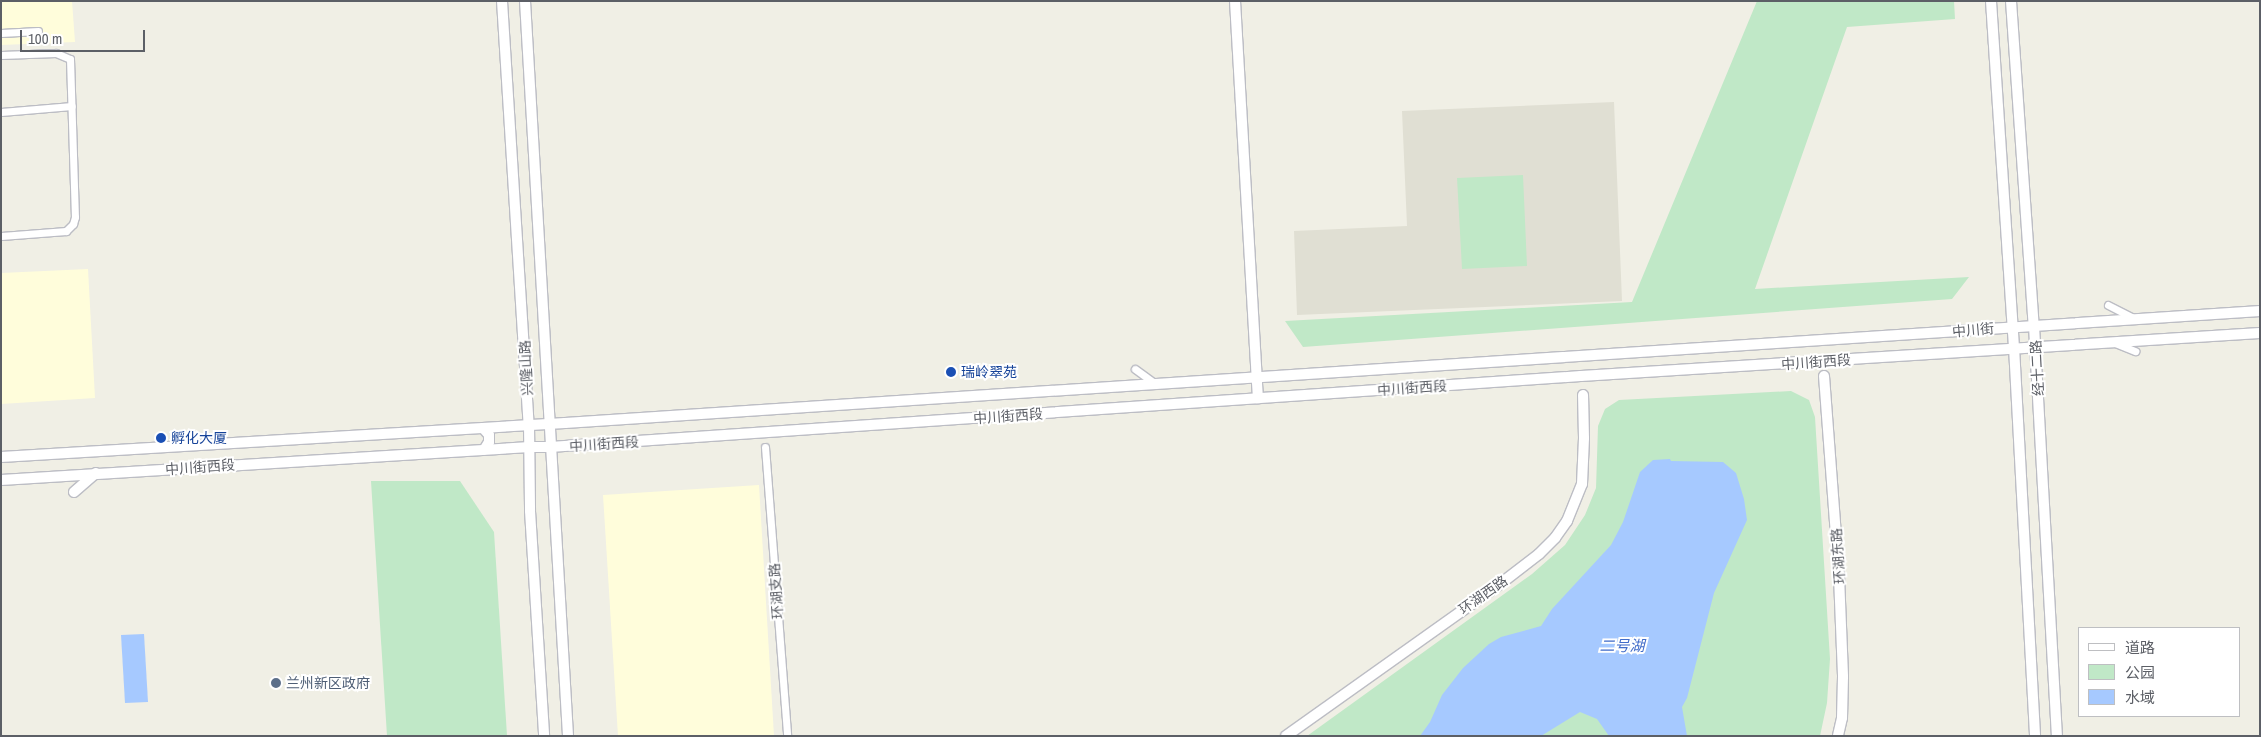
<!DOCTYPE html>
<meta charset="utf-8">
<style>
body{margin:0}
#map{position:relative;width:2261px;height:737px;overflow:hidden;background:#f0efe5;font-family:"Archivo Narrow","Noto Sans SC",sans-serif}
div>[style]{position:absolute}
.commercial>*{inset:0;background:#fffddb}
.education>*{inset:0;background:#e0dfd3}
.green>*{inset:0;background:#c0e8c7}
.water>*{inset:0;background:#a6c9ff}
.roads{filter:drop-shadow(1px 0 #bcbdc4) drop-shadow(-1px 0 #bcbdc4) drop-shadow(0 1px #bcbdc4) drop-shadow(0 -1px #bcbdc4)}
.street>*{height:7px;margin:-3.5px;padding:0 3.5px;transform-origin:3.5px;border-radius:3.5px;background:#fff}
.secondary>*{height:10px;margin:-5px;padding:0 5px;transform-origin:5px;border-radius:5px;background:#fff}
.dots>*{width:14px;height:14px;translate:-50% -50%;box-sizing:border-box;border:2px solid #fff;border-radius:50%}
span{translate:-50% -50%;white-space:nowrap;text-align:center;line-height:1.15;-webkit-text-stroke:4px #fff;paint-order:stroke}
.street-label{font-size:14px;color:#5c5f66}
.transit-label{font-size:14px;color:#164399}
.left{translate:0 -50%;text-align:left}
.service-label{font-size:14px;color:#4e5e75}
.water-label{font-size:15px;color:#416cc9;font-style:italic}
.frame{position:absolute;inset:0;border:2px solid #5c5f66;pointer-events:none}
.legend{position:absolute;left:2078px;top:627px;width:162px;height:90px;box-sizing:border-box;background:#fff;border:1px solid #bebfc2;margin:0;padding:6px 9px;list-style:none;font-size:15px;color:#5c5f66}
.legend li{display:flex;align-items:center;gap:10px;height:25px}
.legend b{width:25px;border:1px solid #bebfc2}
.scale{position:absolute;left:20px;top:30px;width:125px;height:22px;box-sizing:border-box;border:2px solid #5c5f66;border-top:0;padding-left:6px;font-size:15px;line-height:18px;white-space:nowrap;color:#5c5f66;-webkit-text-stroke:4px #fff;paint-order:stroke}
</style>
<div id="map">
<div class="commercial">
<i style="clip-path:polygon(1px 1px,72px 1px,75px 42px,1px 45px)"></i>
<i style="clip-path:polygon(88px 269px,95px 398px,1px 404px,1px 273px)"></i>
<i style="clip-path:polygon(759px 485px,774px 736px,618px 736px,603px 495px)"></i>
</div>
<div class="education">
<i style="clip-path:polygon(1614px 102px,1622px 301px,1297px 315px,1294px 231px,1407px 226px,1402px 111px)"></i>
</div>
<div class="green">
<i style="clip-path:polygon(1757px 1px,1954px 1px,1955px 19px,1847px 27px,1755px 289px,1969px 277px,1952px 299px,1303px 347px,1285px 321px,1632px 302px)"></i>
<i style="clip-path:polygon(1523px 175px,1527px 266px,1462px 269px,1457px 178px)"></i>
<i style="clip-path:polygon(1791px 391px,1809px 400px,1815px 417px,1830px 659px,1827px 703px,1820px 736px,1307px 736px,1532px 574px,1565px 545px,1585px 515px,1596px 488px,1598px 426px,1605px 409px,1619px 400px)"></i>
<i style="clip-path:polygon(371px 481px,460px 481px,494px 532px,507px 736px,387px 736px)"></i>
</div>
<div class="water">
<i style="clip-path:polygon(1670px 459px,1671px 461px,1723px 462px,1736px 473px,1744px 499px,1747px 520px,1714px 593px,1687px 698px,1682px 707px,1687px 736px,1609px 736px,1597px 719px,1580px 712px,1541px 736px,1420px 736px,1430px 722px,1442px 695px,1463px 668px,1489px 644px,1501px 637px,1541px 626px,1552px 609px,1611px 545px,1623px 522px,1640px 472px,1653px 460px)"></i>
<i style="clip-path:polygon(144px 634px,148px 702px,125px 703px,121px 635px)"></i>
</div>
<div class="roads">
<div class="street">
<i style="left:1px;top:33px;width:37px;rotate:-3deg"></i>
<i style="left:1px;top:55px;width:55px;rotate:-2.1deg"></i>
<i style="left:56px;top:53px;width:15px;rotate:23deg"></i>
<i style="left:70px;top:59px;width:158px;rotate:88.2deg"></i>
<i style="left:75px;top:217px;width:7px;rotate:106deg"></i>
<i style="left:73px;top:224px;width:10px;rotate:135deg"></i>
<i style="left:66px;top:231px;width:65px;rotate:175.6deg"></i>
<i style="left:1px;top:112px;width:71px;rotate:-4.8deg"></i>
<i style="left:2108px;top:305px;width:31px;rotate:27deg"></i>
<i style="left:2115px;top:343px;width:22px;rotate:22deg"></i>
<i style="left:1135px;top:369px;width:26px;rotate:36deg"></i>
<i style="left:765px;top:447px;width:290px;rotate:85.6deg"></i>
</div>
<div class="secondary">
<i style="left:502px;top:1px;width:425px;rotate:86.4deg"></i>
<i style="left:529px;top:425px;width:86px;rotate:89.3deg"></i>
<i style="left:530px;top:511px;width:225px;rotate:86.4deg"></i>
<i style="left:525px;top:1px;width:736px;rotate:86.65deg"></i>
<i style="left:1235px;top:1px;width:398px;rotate:86.7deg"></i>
<i style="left:1991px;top:1px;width:347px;rotate:86.2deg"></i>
<i style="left:2014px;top:347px;width:390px;rotate:86.9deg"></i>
<i style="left:2011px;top:1px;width:326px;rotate:86deg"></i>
<i style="left:2034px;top:326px;width:411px;rotate:86.8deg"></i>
<i style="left:1824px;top:376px;width:201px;rotate:85.7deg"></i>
<i style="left:1839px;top:576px;width:101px;rotate:87.7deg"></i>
<i style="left:1843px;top:677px;width:41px;rotate:91.4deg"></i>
<i style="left:1842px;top:718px;width:18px;rotate:103deg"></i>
<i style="left:483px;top:428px;width:9px;rotate:49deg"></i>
<i style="left:489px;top:435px;width:7px;rotate:90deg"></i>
<i style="left:489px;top:442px;width:9px;rotate:122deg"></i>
<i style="left:1px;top:457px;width:565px;rotate:-3.45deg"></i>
<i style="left:565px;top:423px;width:1699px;rotate:-3.78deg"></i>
<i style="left:1px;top:480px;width:530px;rotate:-3.57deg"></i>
<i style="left:530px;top:447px;width:20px"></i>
<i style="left:550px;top:447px;width:1033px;rotate:-3.94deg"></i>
<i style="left:1581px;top:376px;width:680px;rotate:-3.62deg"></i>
<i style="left:74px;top:492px;width:29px;rotate:-41deg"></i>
<i style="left:1286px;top:736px;width:267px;rotate:-35.4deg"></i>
<i style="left:1504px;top:581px;width:44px;rotate:-37.6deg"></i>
<i style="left:1539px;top:554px;width:23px;rotate:-45deg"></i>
<i style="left:1555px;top:538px;width:21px;rotate:-55deg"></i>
<i style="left:1567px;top:521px;width:40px;rotate:-68deg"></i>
<i style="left:1582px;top:484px;width:46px;rotate:-87.5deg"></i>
<i style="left:1584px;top:438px;width:43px;rotate:-91.3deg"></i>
</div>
</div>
<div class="dots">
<i style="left:951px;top:372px;background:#1a4fb4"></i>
<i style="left:161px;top:438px;background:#1a4fb4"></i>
<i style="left:276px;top:683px;background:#5c6f8a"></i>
</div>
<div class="street-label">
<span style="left:1973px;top:330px;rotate:-5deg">中川街</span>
<span style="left:1816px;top:362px;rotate:-4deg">中川街西段</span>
<span style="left:526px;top:368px;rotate:-93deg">兴隆山路</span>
<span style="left:2037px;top:368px;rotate:-93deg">经十二路</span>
<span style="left:1412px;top:388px;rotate:-4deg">中川街西段</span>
<span style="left:1008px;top:416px;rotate:-4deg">中川街西段</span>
<span style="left:604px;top:444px;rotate:-4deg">中川街西段</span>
<span style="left:200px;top:467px;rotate:-4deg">中川街西段</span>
<span style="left:1838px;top:556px;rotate:-94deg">环湖东路</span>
<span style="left:776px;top:591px;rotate:-94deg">环湖支路</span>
<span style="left:1483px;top:595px;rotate:-35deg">环湖西路</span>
</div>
<div class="transit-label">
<span class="left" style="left:961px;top:372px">瑞岭翠苑</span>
<span class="left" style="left:171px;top:438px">孵化大厦</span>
</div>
<div class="service-label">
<span class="left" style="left:286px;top:683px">兰州新区政府</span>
</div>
<div class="water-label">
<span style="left:1622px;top:646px">二号湖</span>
</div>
<div class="frame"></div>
<ul class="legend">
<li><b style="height:6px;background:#fff"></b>道路</li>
<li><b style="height:14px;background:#c0e8c7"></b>公园</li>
<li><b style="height:14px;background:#a6c9ff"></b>水域</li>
</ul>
<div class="scale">100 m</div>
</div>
